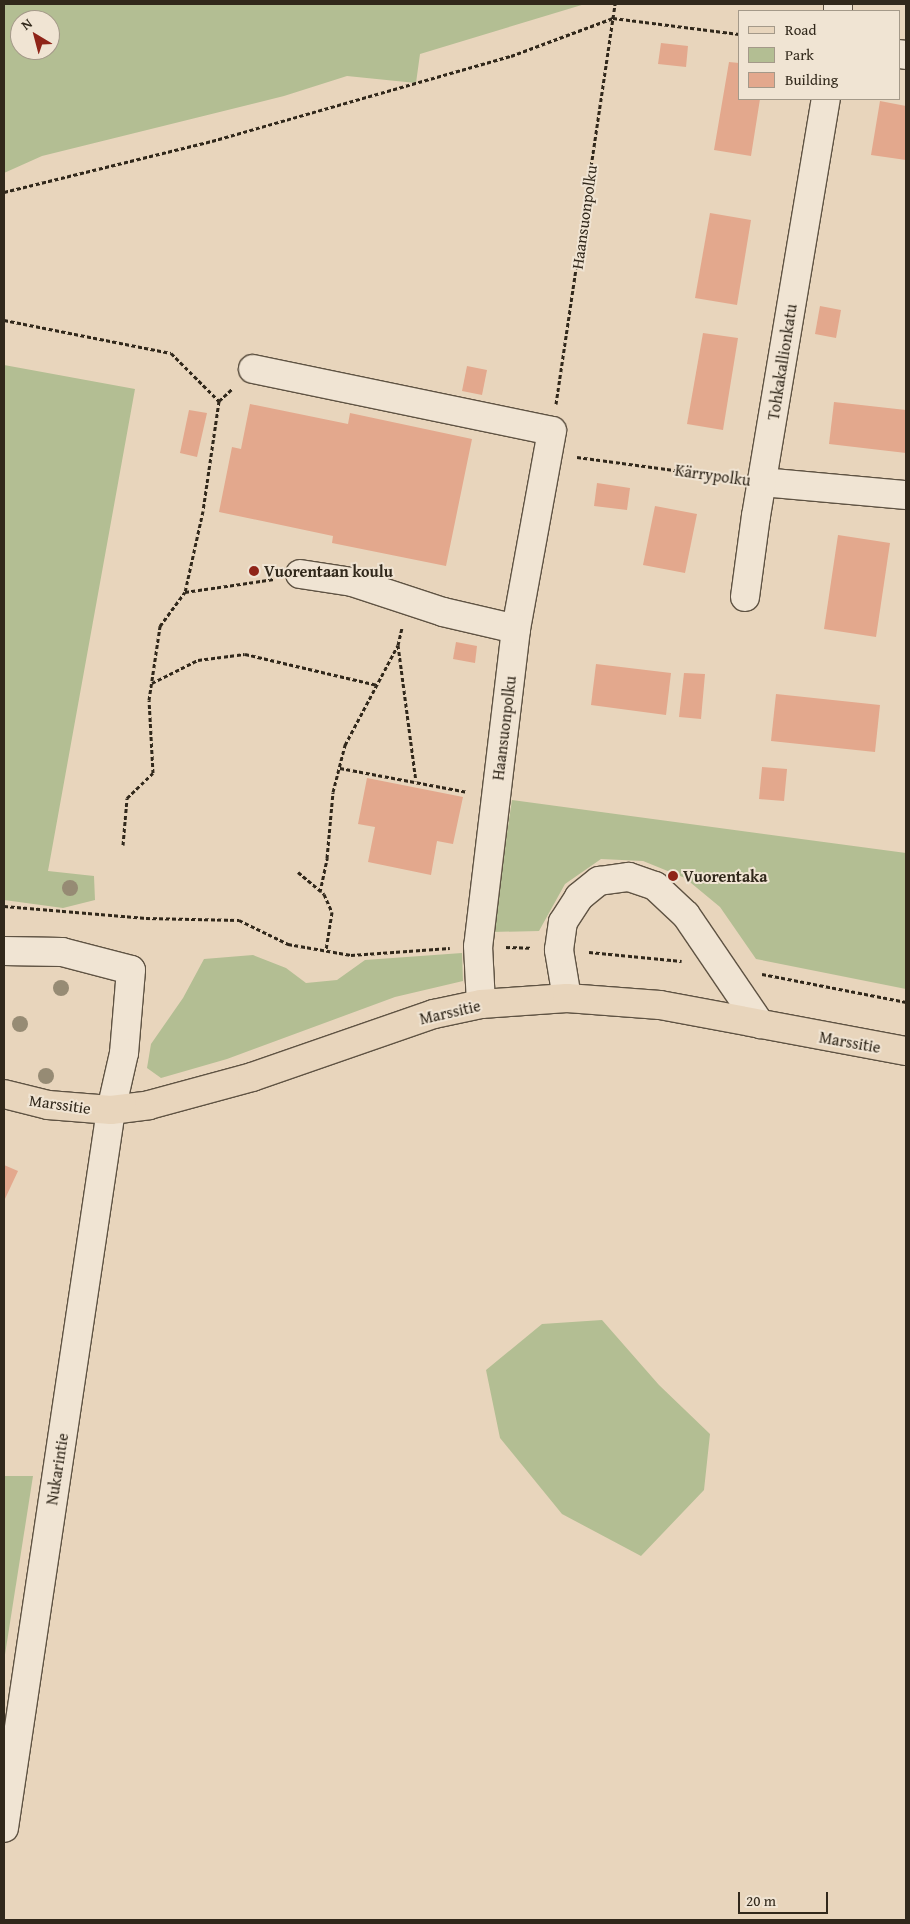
<!DOCTYPE html>
<meta charset="utf-8">
<style>
body{margin:0}
#map{position:relative;width:910px;height:1924px;overflow:hidden;background:#e8d5bc;font-family:"Gentium Book Plus",serif}
div>[style]{position:absolute}
.green>*{inset:0;background:#b3be93}
.building>*{inset:0;background:#e3a88d}
.path>*{height:3px;margin-top:-1.5px;transform-origin:0;background:repeating-linear-gradient(90deg,#31281b 0 4px,transparent 0 6.5px)}
.roads{filter:drop-shadow(1px 0 #5f5343) drop-shadow(-1px 0 #5f5343) drop-shadow(0 1px #5f5343) drop-shadow(0 -1px #5f5343)}
.minor>*{height:28px;margin:-14px;padding:0 14px;transform-origin:14px;border-radius:14px;background:#f0e4d3}
.major>*{height:28px;margin:-14px;padding:0 14px;transform-origin:14px;border-radius:14px;background:#e8d5bc}
.trees>*{width:16px;height:16px;margin:-8px;border-radius:50%;background:#968b74}
.dots>*{width:14px;height:14px;translate:-50% -50%;box-sizing:border-box;border:2px solid #f0e4d3;border-radius:50%}
span{translate:-50% -50%;white-space:nowrap;text-align:center;line-height:1.15;-webkit-text-stroke:4px #f0e4d3;paint-order:stroke}
.street-label{font-size:16px;color:#31281b}
.poi-label{font-size:16px;color:#31281b;font-weight:700}
.left{translate:0 -50%;text-align:left}
.frame{position:absolute;inset:0;border:5px solid #31281b;pointer-events:none}
.legend{position:absolute;left:738px;top:10px;width:162px;height:90px;box-sizing:border-box;background:#f0e4d3;border:1px solid #a49989;margin:0;padding:6px 9px;list-style:none;font-size:15px;color:#31281b}
.legend li{display:flex;align-items:center;gap:10px;height:25px}
.legend b{width:25px;border:1px solid #a49989}
.north{position:absolute;left:10px;top:10px;width:50px;height:50px;box-sizing:border-box;background:#f0e4d3;border:1px solid #a49989;border-radius:50%;rotate:323deg;font-size:14px;font-weight:700;line-height:20px;text-align:center;color:#31281b}
.north::after{content:'';display:block;margin:auto;width:18px;height:22px;background:#8f2418;clip-path:polygon(50% 0,100% 100%,50% 72%,0 100%)}
.scale{position:absolute;left:738px;top:1892px;width:90px;height:22px;box-sizing:border-box;border:2px solid #31281b;border-top:0;padding-left:6px;font-size:15px;line-height:18px;white-space:nowrap;color:#31281b;-webkit-text-stroke:4px #f0e4d3;paint-order:stroke}
</style>
<div id="map">
<div class="green">
<i style="clip-path:polygon(evenodd,4px 4px,585px 4px,420px 54px,416px 83px,347px 76px,284px 96px,42px 156px,4px 173px,4px 4px,20px 20px,50px 20px,50px 50px,20px 50px,20px 20px)"></i>
<i style="clip-path:polygon(4px 365px,135px 389px,48px 871px,94px 876px,95px 900px,63px 908px,4px 900px)"></i>
<i style="clip-path:polygon(512px 800px,906px 853px,906px 989px,756px 959px,720px 907px,685px 878px,643px 861px,601px 859px,565px 884px,539px 931px,492px 932px)"></i>
<i style="clip-path:polygon(462px 953px,463px 981px,395px 997px,227px 1059px,161px 1078px,147px 1068px,151px 1044px,183px 998px,204px 959px,253px 955px,286px 968px,306px 983px,337px 980px,365px 960px)"></i>
<i style="clip-path:polygon(602px 1320px,659px 1385px,710px 1434px,704px 1490px,641px 1556px,562px 1514px,500px 1438px,486px 1370px,542px 1324px)"></i>
<i style="clip-path:polygon(4px 1476px,33px 1476px,4px 1661px)"></i>
</div>
<div class="building">
<i style="clip-path:polygon(661px 43px,688px 46px,686px 67px,658px 64px)"></i>
<i style="clip-path:polygon(729px 62px,739px 63px,739px 99px,760px 99px,751px 156px,714px 150px)"></i>
<i style="clip-path:polygon(880px 101px,906px 106px,906px 160px,871px 155px)"></i>
<i style="clip-path:polygon(710px 213px,751px 220px,737px 305px,695px 298px)"></i>
<i style="clip-path:polygon(820px 306px,841px 310px,836px 338px,815px 334px)"></i>
<i style="clip-path:polygon(703px 333px,738px 338px,723px 430px,687px 424px)"></i>
<i style="clip-path:polygon(467px 366px,487px 370px,482px 395px,462px 391px)"></i>
<i style="clip-path:polygon(834px 402px,906px 410px,906px 453px,829px 444px)"></i>
<i style="clip-path:polygon(250px 404px,348px 424px,350px 413px,472px 439px,446px 566px,332px 543px,333px 536px,219px 512px,232px 447px,241px 449px)"></i>
<i style="clip-path:polygon(189px 410px,207px 413px,197px 457px,180px 453px)"></i>
<i style="clip-path:polygon(597px 483px,630px 488px,627px 510px,594px 506px)"></i>
<i style="clip-path:polygon(655px 506px,697px 514px,685px 573px,643px 565px)"></i>
<i style="clip-path:polygon(838px 535px,890px 543px,876px 637px,824px 629px)"></i>
<i style="clip-path:polygon(456px 642px,477px 646px,475px 663px,453px 659px)"></i>
<i style="clip-path:polygon(596px 664px,671px 673px,666px 715px,591px 705px)"></i>
<i style="clip-path:polygon(684px 673px,705px 674px,701px 719px,679px 717px)"></i>
<i style="clip-path:polygon(776px 694px,880px 705px,875px 752px,771px 741px)"></i>
<i style="clip-path:polygon(762px 767px,787px 769px,784px 801px,759px 799px)"></i>
<i style="clip-path:polygon(367px 778px,463px 797px,453px 844px,437px 841px,431px 875px,368px 862px,375px 827px,358px 824px)"></i>
<i style="clip-path:polygon(4px 1165px,18px 1171px,4px 1201px)"></i>
</div>
<div class="path">
<i style="left:4px;top:192px;width:214px;rotate:-13.8deg"></i>
<i style="left:212px;top:141px;width:311px;rotate:-15.9deg"></i>
<i style="left:511px;top:56px;width:109px;rotate:-20.4deg"></i>
<i style="left:613px;top:18px;width:127px;rotate:7.2deg"></i>
<i style="left:4px;top:320px;width:170px;rotate:11.2deg"></i>
<i style="left:171px;top:353px;width:68px;rotate:45deg"></i>
<i style="left:219px;top:401px;width:111px;rotate:98.3deg"></i>
<i style="left:203px;top:511px;width:83px;rotate:102.5deg"></i>
<i style="left:185px;top:592px;width:90px;rotate:-8.3deg"></i>
<i style="left:219px;top:401px;width:19px;rotate:-43deg"></i>
<i style="left:556px;top:404px;width:404px;rotate:-81.6deg"></i>
<i style="left:577px;top:457px;width:158px;rotate:7.6deg"></i>
<i style="left:398px;top:645px;width:137px;rotate:82.5deg"></i>
<i style="left:152px;top:683px;width:51px;rotate:-26.6deg"></i>
<i style="left:198px;top:660px;width:47px;rotate:-7.3deg"></i>
<i style="left:245px;top:654px;width:136px;rotate:13.2deg"></i>
<i style="left:340px;top:768px;width:130px;rotate:10.6deg"></i>
<i style="left:123px;top:845px;width:47px;rotate:-85.1deg"></i>
<i style="left:127px;top:798px;width:36px;rotate:-44deg"></i>
<i style="left:153px;top:773px;width:73px;rotate:-93.1deg"></i>
<i style="left:149px;top:700px;width:75px;rotate:-81.5deg"></i>
<i style="left:160px;top:626px;width:42px;rotate:-53.7deg"></i>
<i style="left:298px;top:872px;width:34px;rotate:40deg"></i>
<i style="left:324px;top:894px;width:20px;rotate:66deg"></i>
<i style="left:332px;top:912px;width:38px;rotate:99deg"></i>
<i style="left:320px;top:892px;width:35px;rotate:-78deg"></i>
<i style="left:327px;top:858px;width:66px;rotate:-84.8deg"></i>
<i style="left:333px;top:792px;width:49px;rotate:-75.7deg"></i>
<i style="left:345px;top:745px;width:113px;rotate:-62.1deg"></i>
<i style="left:398px;top:645px;width:17px;rotate:-77deg"></i>
<i style="left:4px;top:906px;width:143px;rotate:4.8deg"></i>
<i style="left:146px;top:918px;width:93px;rotate:1.2deg"></i>
<i style="left:239px;top:920px;width:55px;rotate:26.1deg"></i>
<i style="left:288px;top:944px;width:64px;rotate:9.9deg"></i>
<i style="left:351px;top:955px;width:99px;rotate:-4deg"></i>
<i style="left:506px;top:947px;width:24px;rotate:2deg"></i>
<i style="left:589px;top:952px;width:93px;rotate:5.5deg"></i>
<i style="left:762px;top:974px;width:147px;rotate:11deg"></i>
</div>
<div class="roads">
<div class="minor">
<i style="left:838px;top:11px;width:7px;rotate:-90deg"></i>
<i style="left:899px;top:54px;width:7px;rotate:8deg"></i>
<i style="left:253px;top:369px;width:305px;rotate:11.7deg"></i>
<i style="left:552px;top:431px;width:201px;rotate:100.3deg"></i>
<i style="left:516px;top:629px;width:319px;rotate:96.8deg"></i>
<i style="left:478px;top:946px;width:58px;rotate:87deg"></i>
<i style="left:762px;top:482px;width:145px;rotate:5.2deg"></i>
<i style="left:300px;top:574px;width:53px;rotate:8.7deg"></i>
<i style="left:352px;top:582px;width:96px;rotate:18.2deg"></i>
<i style="left:443px;top:612px;width:75px;rotate:13.1deg"></i>
<i style="left:745px;top:597px;width:82px;rotate:-82.3deg"></i>
<i style="left:756px;top:516px;width:423px;rotate:-80.5deg"></i>
<i style="left:4px;top:951px;width:58px;rotate:1deg"></i>
<i style="left:62px;top:952px;width:71px;rotate:14.6deg"></i>
<i style="left:131px;top:970px;width:83px;rotate:94.8deg"></i>
<i style="left:124px;top:1053px;width:58px;rotate:102.8deg"></i>
<i style="left:111px;top:1110px;width:726px;rotate:98.48deg"></i>
<i style="left:567px;top:998px;width:49px;rotate:-99.5deg"></i>
<i style="left:559px;top:950px;width:28px;rotate:-82deg"></i>
<i style="left:563px;top:922px;width:30px;rotate:-57deg"></i>
<i style="left:579px;top:897px;width:26px;rotate:-39deg"></i>
<i style="left:599px;top:881px;width:30px;rotate:-8deg"></i>
<i style="left:629px;top:877px;width:28px;rotate:19deg"></i>
<i style="left:655px;top:886px;width:42px;rotate:43.1deg"></i>
<i style="left:686px;top:915px;width:132px;rotate:55.8deg"></i>
</div>
<div class="major">
<i style="left:4px;top:1094px;width:45px;rotate:14deg"></i>
<i style="left:48px;top:1105px;width:63px;rotate:4.5deg"></i>
<i style="left:111px;top:1110px;width:38px;rotate:-7deg"></i>
<i style="left:149px;top:1105px;width:107px;rotate:-15.2deg"></i>
<i style="left:252px;top:1077px;width:193px;rotate:-19.1deg"></i>
<i style="left:434px;top:1014px;width:48px;rotate:-12deg"></i>
<i style="left:481px;top:1004px;width:86px;rotate:-4deg"></i>
<i style="left:567px;top:998px;width:93px;rotate:4.3deg"></i>
<i style="left:660px;top:1005px;width:250px;rotate:10.6deg"></i>
</div>
</div>
<div class="trees">
<i style="left:70px;top:888px"></i>
<i style="left:61px;top:988px"></i>
<i style="left:20px;top:1024px"></i>
<i style="left:46px;top:1076px"></i>
</div>
<div class="dots">
<i style="left:254px;top:571px;background:#8f2418"></i>
<i style="left:673px;top:876px;background:#8f2418"></i>
</div>
<div class="street-label">
<span style="left:584px;top:217px;rotate:-82deg">Haansuonpolku</span>
<span style="left:782px;top:362px;rotate:-81deg">Tohkakallionkatu</span>
<span style="left:713px;top:475px;rotate:8deg">Kärrypolku</span>
<span style="left:504px;top:728px;rotate:-83deg">Haansuonpolku</span>
<span style="left:450px;top:1012px;rotate:-13deg">Marssitie</span>
<span style="left:850px;top:1042px;rotate:10deg">Marssitie</span>
<span style="left:60px;top:1104px;rotate:8deg">Marssitie</span>
<span style="left:57px;top:1469px;rotate:-81deg">Nukarintie</span>
</div>
<div class="poi-label">
<span class="left" style="left:264px;top:571px">Vuorentaan koulu</span>
<span class="left" style="left:683px;top:876px">Vuorentaka</span>
</div>
<div class="frame"></div>
<ul class="legend">
<li><b style="height:6px;background:#e8d5bc"></b>Road</li>
<li><b style="height:14px;background:#b3be93"></b>Park</li>
<li><b style="height:14px;background:#e3a88d"></b>Building</li>
</ul>
<div class="north">N</div>
<div class="scale">20 m</div>
</div>
